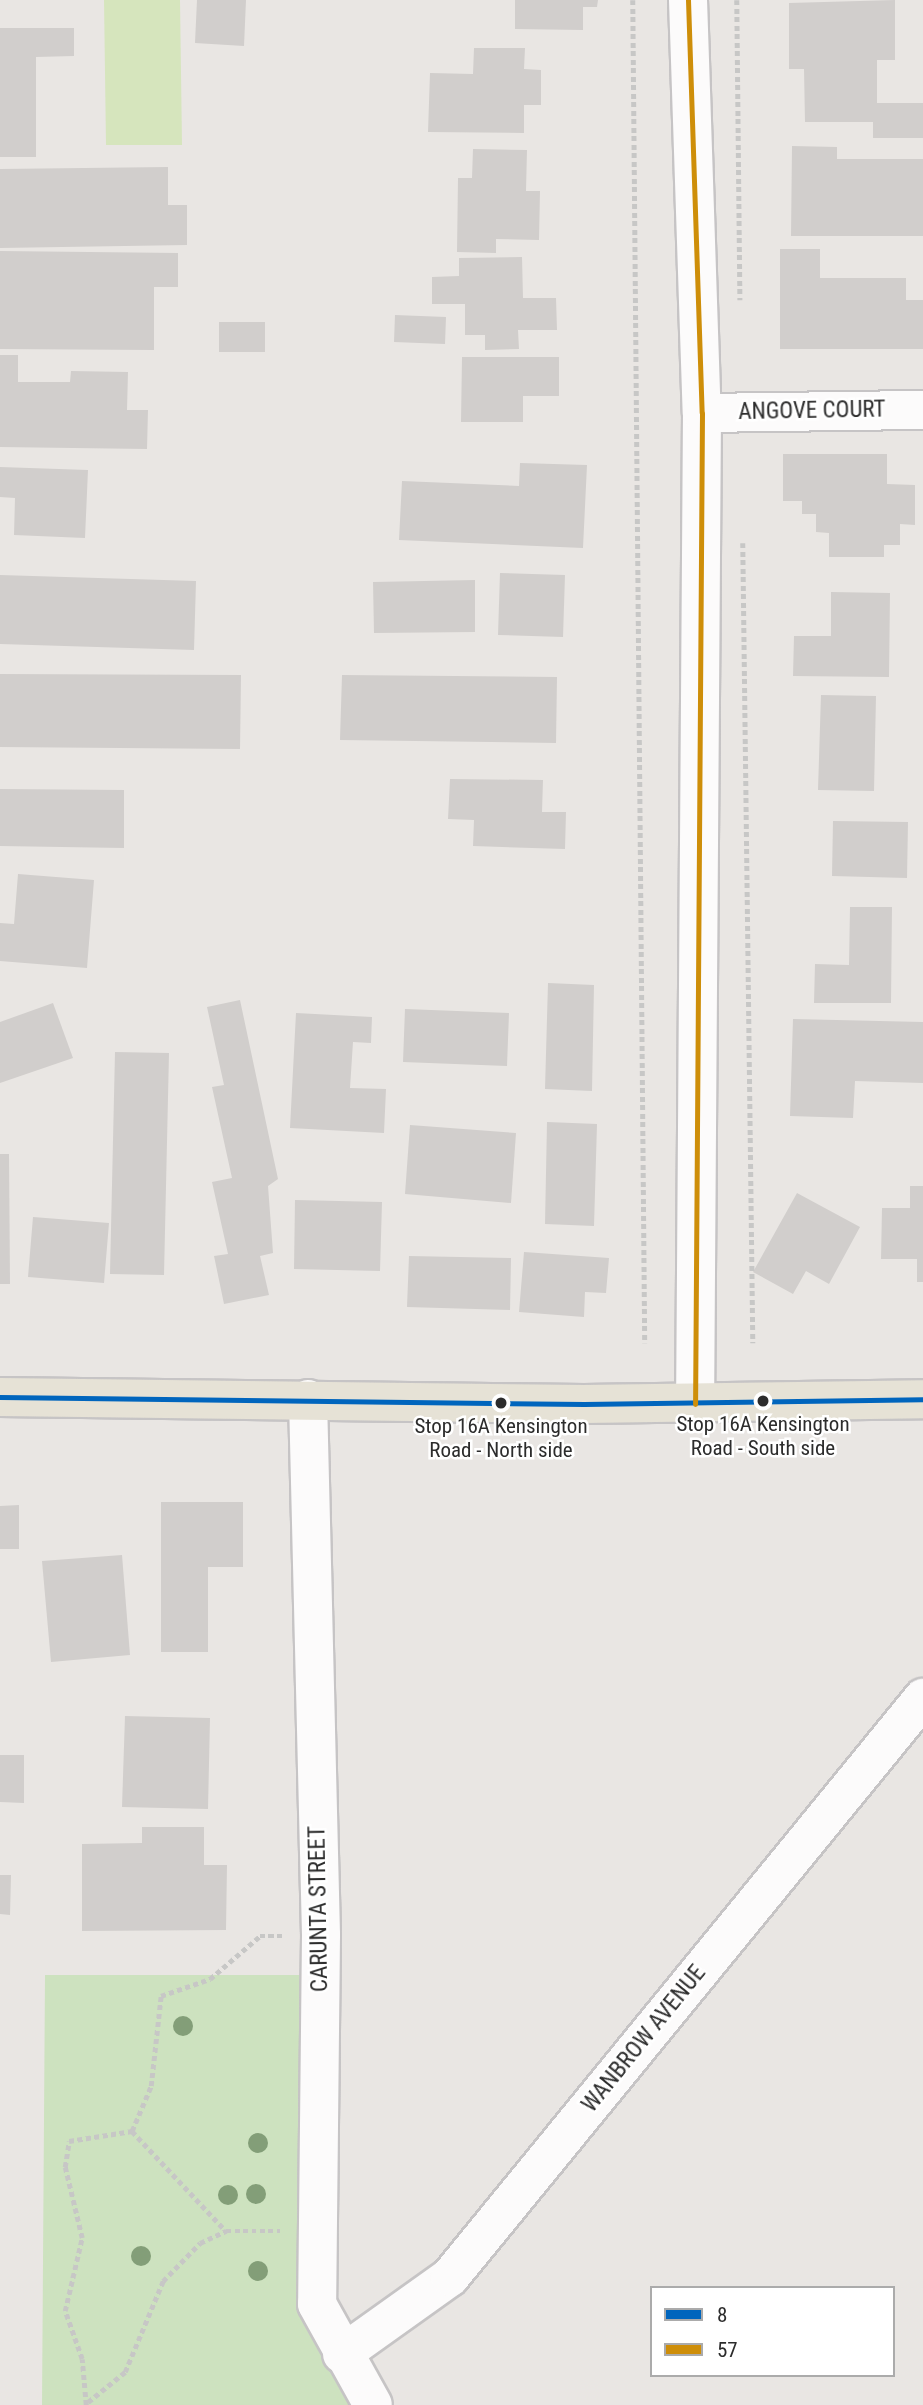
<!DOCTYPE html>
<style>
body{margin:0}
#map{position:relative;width:923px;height:2405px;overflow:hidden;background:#e9e6e3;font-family:"Roboto Condensed",sans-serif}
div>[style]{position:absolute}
.green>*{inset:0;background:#cde2bf}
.pitch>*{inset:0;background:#d6e5bd}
.building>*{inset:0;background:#d1cecc}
.path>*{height:4.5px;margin-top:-2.25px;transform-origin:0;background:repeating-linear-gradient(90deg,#c7c7c6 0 5px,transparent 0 8.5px)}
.roads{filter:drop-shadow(2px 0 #c6c4c5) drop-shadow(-2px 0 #c6c4c5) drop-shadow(0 2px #c6c4c5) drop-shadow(0 -2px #c6c4c5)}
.minor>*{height:38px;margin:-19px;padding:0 19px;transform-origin:19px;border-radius:19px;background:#fcfbfb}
.major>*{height:38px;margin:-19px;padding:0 19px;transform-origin:19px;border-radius:19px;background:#e6e2d6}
.bus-1>*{height:5px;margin:-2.5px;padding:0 2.5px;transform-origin:2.5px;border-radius:2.5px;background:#0065bd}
.bus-2>*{height:5px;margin:-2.5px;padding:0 2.5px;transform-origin:2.5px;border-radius:2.5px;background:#ce8e09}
.trees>*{width:20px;height:20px;margin:-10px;border-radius:50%;background:#839e78}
.dots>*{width:19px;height:19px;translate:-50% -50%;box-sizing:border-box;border:4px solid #fff;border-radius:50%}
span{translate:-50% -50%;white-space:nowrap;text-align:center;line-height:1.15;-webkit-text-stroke:5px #fff;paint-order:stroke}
.bus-label{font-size:21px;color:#2c2c2c}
.street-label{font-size:23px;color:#2c2c2c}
.legend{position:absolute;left:650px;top:2286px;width:245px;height:91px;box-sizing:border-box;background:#fff;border:2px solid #ababab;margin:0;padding:9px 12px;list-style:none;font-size:21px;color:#2c2c2c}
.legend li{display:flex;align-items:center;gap:14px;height:35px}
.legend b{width:35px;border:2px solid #ababab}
</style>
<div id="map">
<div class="green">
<i style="clip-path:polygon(45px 1975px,312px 1975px,317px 2304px,375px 2405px,42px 2405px)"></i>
</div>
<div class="pitch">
<i style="clip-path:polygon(104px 0,180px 0,182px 145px,106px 145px)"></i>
</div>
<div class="building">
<i style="clip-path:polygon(197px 0,246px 0,244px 46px,195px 43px)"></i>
<i style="clip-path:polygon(515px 0,598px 0,597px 7px,583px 7px,583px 30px,515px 29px)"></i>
<i style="clip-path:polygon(895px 0,895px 60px,877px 60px,877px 103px,923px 103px,923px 138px,873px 138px,873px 122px,805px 122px,804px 69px,789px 69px,789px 3px)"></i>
<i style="clip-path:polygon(0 28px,74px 28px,74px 56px,36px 57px,36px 157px,0 157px)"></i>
<i style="clip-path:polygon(474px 48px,525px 48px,524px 69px,541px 70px,541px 105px,524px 105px,524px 133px,428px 132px,430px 73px,473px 74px)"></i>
<i style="clip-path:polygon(792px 146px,837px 147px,837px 159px,923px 159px,923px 236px,791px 236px)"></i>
<i style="clip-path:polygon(473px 149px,527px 150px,526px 191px,540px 191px,539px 240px,496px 239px,496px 253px,457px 252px,458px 178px,472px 178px)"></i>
<i style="clip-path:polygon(168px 167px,168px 205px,187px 205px,187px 245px,0 248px,0 169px)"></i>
<i style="clip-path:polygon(780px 249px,820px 249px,820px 278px,906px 278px,906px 300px,923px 300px,923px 349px,780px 349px)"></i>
<i style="clip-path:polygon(0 251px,178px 253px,178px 287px,154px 287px,154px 350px,0 349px)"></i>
<i style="clip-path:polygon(522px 257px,523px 298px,556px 298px,557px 330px,518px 330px,519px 349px,485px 350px,485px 335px,465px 335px,465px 304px,432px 304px,432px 277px,459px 276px,459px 258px)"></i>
<i style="clip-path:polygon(395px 315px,446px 317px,445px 344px,394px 342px)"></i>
<i style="clip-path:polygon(219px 322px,265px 322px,265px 352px,219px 352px)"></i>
<i style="clip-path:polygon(0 355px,18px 355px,18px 382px,70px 382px,71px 371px,128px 372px,127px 410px,148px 410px,147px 449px,0 447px)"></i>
<i style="clip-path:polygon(462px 357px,559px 357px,559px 396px,523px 396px,523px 422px,461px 422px)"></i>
<i style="clip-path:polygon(783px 454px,887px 454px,887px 484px,915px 485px,915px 525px,900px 524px,900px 545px,884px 545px,884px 557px,829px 557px,829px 533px,816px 532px,816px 514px,802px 514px,802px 501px,783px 501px)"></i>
<i style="clip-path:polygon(520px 463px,587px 465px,583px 548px,399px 540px,402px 481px,519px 486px)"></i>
<i style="clip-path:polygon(0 467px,88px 470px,85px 538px,14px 535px,15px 498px,0 497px)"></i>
<i style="clip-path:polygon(500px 573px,565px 575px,563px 637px,498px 635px)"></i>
<i style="clip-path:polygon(0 575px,196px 581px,194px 650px,0 644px)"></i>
<i style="clip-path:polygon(475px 580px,475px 632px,374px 633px,373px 582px)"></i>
<i style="clip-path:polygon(831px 592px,890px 593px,889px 677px,793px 676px,794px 636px,831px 636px)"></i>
<i style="clip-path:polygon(0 674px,241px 675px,240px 749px,0 747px)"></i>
<i style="clip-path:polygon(342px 675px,557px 677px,556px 743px,340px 740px)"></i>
<i style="clip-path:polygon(821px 695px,876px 696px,874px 791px,818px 790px)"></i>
<i style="clip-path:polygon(450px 779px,543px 780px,542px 812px,566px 812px,565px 849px,473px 846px,474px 820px,448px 819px)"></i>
<i style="clip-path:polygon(0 789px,124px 790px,124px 848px,0 846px)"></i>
<i style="clip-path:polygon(833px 821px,908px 822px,907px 878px,832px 876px)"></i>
<i style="clip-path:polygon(18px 874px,94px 880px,87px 968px,0 961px,0 923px,14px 924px)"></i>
<i style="clip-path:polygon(850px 907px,892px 907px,891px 1003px,814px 1003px,815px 964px,849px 965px)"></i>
<i style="clip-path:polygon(548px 983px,594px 985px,592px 1091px,545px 1089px)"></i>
<i style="clip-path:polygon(240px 1000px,278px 1179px,268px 1186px,273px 1253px,260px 1256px,269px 1295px,224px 1304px,214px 1256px,228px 1254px,212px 1182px,232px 1178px,212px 1087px,224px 1085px,207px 1007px)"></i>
<i style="clip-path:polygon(53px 1003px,73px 1058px,0 1083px,0 1022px)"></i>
<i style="clip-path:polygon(405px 1009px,509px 1013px,507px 1066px,403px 1062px)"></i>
<i style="clip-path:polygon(296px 1013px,372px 1017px,371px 1043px,353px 1042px,350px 1088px,386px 1089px,384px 1133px,290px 1128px)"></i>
<i style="clip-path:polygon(793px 1019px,923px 1022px,923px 1083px,855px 1081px,853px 1118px,790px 1116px)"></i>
<i style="clip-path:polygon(115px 1052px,169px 1053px,164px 1275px,110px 1274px)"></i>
<i style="clip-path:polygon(547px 1122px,597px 1124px,594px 1226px,545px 1224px)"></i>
<i style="clip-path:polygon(410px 1125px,516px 1133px,511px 1203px,405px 1194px)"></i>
<i style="clip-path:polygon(0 1154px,9px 1154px,10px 1284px,0 1284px)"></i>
<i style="clip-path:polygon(910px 1186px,923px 1186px,923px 1282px,917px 1282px,917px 1259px,881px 1259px,882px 1208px,910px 1208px)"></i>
<i style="clip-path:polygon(797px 1193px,860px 1227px,829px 1284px,806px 1271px,793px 1294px,753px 1272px)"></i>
<i style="clip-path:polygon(295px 1200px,382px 1202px,380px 1271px,294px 1269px)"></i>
<i style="clip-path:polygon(33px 1217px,109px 1223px,104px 1283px,28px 1277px)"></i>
<i style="clip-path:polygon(524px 1252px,609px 1258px,606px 1293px,585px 1292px,584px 1317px,519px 1312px)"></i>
<i style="clip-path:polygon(409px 1256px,511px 1258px,510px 1310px,407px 1307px)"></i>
<i style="clip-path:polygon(161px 1502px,243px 1502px,243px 1567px,208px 1567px,208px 1652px,161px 1652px)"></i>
<i style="clip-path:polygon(19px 1505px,19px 1549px,0 1549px,0 1506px)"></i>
<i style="clip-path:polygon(122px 1555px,130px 1655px,51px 1662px,42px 1561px)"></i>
<i style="clip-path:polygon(125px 1716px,210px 1718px,208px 1809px,122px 1807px)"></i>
<i style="clip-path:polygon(0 1755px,24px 1755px,24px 1803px,0 1802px)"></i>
<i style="clip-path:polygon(142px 1827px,204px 1827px,204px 1865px,227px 1865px,226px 1930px,82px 1931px,82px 1844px,142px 1843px)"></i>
<i style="clip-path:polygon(0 1875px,11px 1875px,10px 1915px,0 1914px)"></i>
</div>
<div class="path">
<i style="left:633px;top:0;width:1343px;rotate:89.49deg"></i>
<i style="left:737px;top:0;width:300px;rotate:89.4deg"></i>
<i style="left:743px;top:543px;width:800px;rotate:89.28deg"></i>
<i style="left:132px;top:2131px;width:137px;rotate:46.8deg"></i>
<i style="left:226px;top:2231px;width:54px"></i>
<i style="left:88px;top:2402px;width:48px;rotate:-39deg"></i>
<i style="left:125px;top:2372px;width:99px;rotate:-67.3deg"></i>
<i style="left:163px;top:2281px;width:53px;rotate:-45.8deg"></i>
<i style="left:200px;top:2243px;width:29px;rotate:-25deg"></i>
<i style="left:86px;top:2405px;width:46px;rotate:-95deg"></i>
<i style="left:82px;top:2359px;width:51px;rotate:-109.5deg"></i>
<i style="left:65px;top:2311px;width:75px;rotate:-76.9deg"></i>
<i style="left:82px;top:2238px;width:73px;rotate:-103.5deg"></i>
<i style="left:65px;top:2167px;width:26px;rotate:-81deg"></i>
<i style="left:69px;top:2141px;width:64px;rotate:-9deg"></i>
<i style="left:132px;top:2131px;width:49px;rotate:-67.1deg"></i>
<i style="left:151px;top:2086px;width:91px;rotate:-83.7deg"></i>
<i style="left:161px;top:1996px;width:52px;rotate:-19.1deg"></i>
<i style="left:210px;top:1979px;width:66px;rotate:-40.7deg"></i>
<i style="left:260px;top:1936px;width:24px"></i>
</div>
<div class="roads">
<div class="minor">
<i style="left:688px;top:0;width:413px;rotate:88.1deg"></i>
<i style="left:702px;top:413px;width:991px;rotate:90.4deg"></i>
<i style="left:702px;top:413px;width:221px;rotate:-0.8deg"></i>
<i style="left:308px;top:1399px;width:536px;rotate:88.61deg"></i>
<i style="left:321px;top:1935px;width:369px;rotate:90.6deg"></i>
<i style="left:317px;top:2304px;width:115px;rotate:61deg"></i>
<i style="left:342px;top:2354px;width:133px;rotate:-35.5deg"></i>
<i style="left:450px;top:2277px;width:748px;rotate:-50.75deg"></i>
</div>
<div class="major">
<i style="left:0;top:1397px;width:584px;rotate:0.69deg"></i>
<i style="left:584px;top:1404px;width:339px;rotate:-0.8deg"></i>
</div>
</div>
<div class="bus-1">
<i style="left:0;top:1397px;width:584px;rotate:0.69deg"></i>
<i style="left:584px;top:1404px;width:339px;rotate:-0.8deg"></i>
</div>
<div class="bus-2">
<i style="left:688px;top:0;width:413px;rotate:88.1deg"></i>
<i style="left:702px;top:413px;width:991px;rotate:90.4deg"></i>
</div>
<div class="trees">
<i style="left:183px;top:2026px"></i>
<i style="left:258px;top:2143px"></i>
<i style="left:256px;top:2194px"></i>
<i style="left:228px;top:2195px"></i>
<i style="left:141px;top:2256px"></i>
<i style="left:258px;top:2271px"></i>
</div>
<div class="dots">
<i style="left:763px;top:1401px;background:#2c2c2c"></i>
<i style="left:501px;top:1403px;background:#2c2c2c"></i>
</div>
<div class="bus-label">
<span style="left:763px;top:1436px">Stop 16A Kensington<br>Road - South side</span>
<span style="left:501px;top:1438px">Stop 16A Kensington<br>Road - North side</span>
</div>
<div class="street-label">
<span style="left:812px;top:411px;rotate:-1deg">ANGOVE COURT</span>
<span style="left:319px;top:1909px;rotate:-91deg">CARUNTA STREET</span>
<span style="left:644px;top:2039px;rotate:-51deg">WANBROW AVENUE</span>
</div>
<ul class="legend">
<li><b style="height:9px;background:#0065bd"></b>8</li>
<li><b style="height:9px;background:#ce8e09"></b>57</li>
</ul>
</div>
